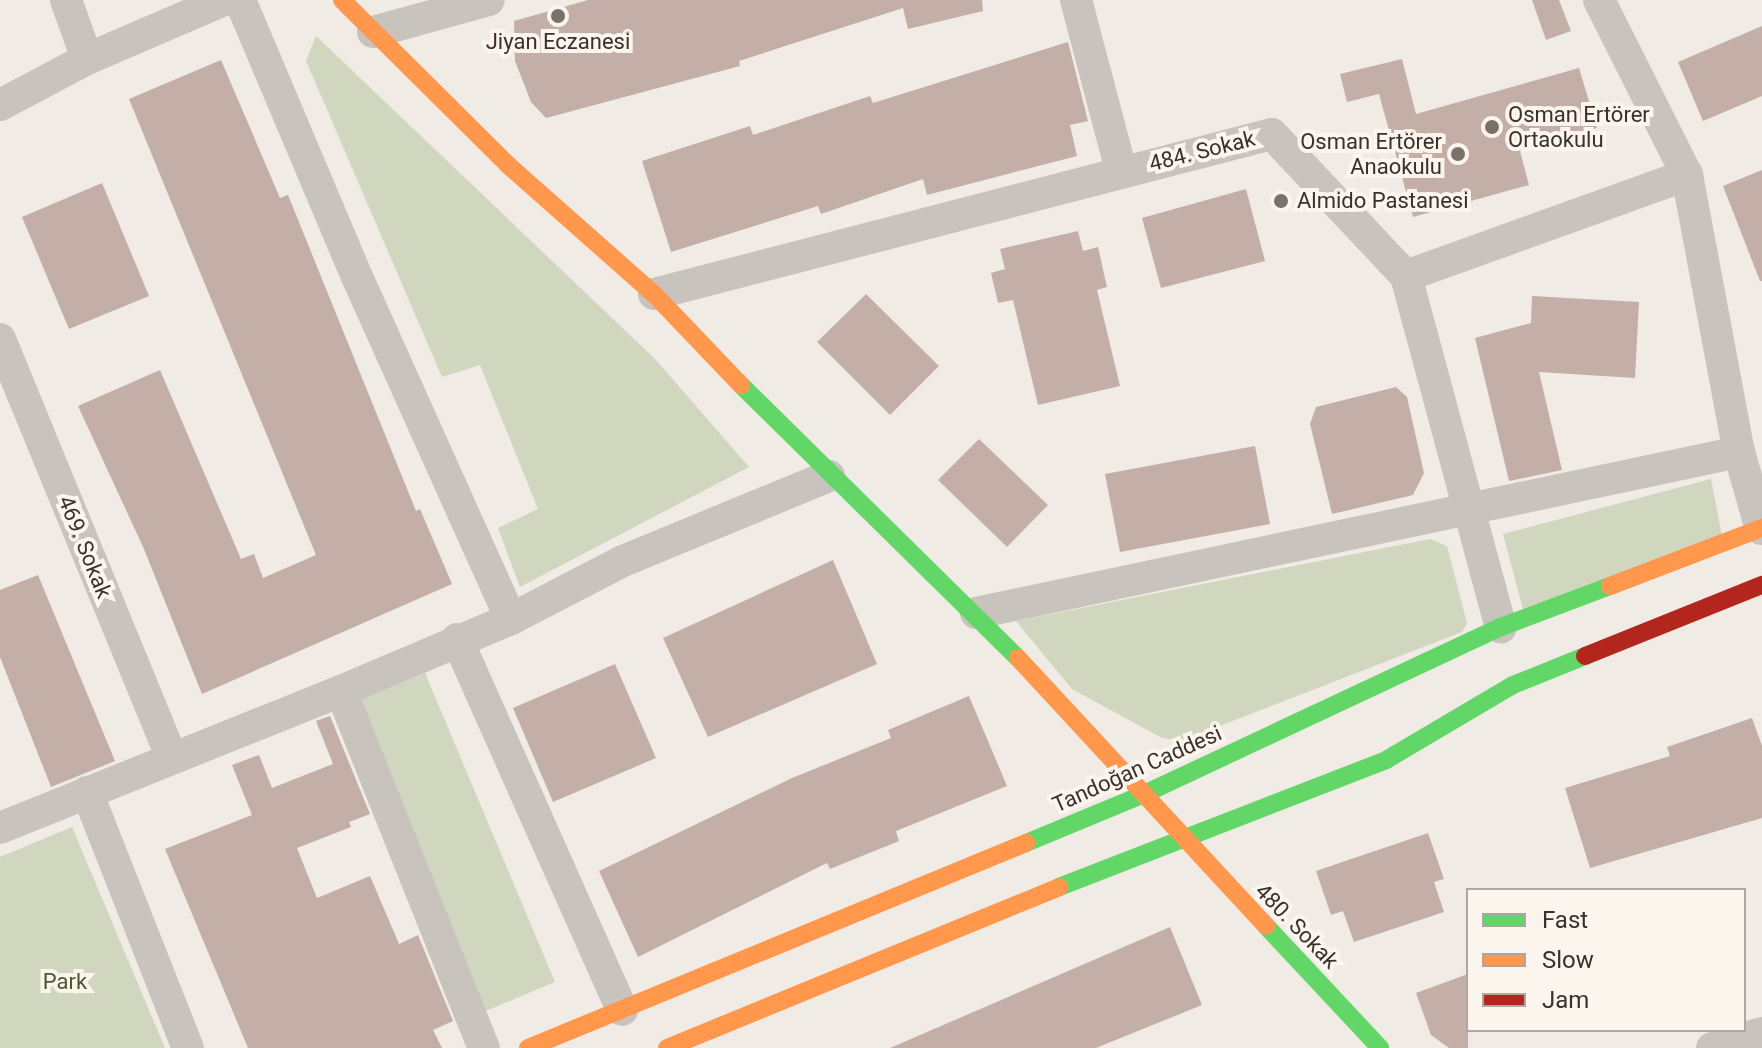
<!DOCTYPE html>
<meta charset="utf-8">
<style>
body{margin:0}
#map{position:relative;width:1762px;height:1048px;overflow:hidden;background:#f0ebe5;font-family:Roboto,sans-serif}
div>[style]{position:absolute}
.green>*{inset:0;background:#d1d6bf}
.building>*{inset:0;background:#c3afa7}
.street>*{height:32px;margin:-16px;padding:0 16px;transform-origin:16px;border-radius:16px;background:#c9c3be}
.fast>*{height:18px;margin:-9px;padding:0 9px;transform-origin:9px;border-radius:9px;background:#63d668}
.slow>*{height:18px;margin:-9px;padding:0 9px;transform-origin:9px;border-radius:9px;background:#ff974d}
.jam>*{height:18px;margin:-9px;padding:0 9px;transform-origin:9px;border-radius:9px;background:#b3261e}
.dots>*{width:22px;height:22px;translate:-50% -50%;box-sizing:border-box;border:4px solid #fbf5ee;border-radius:50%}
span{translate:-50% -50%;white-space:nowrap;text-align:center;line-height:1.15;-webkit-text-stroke:8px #fbf5ee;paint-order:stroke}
.poi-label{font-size:22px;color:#3b302b}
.left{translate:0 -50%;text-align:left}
.right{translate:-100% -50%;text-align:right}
.street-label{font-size:22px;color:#3b302b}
.park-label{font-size:22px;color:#4a5a2e}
.legend{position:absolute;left:1466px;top:888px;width:280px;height:144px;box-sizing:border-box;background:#fbf5ee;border:2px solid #aea6a0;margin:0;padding:10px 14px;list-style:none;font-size:24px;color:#3b302b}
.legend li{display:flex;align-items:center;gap:16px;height:40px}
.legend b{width:40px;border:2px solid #aea6a0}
</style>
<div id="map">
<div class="green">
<i style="clip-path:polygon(316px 36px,655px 359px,749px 467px,520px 587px,498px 528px,538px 509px,480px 365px,442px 377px,306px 61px)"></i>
<i style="clip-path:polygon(1711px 479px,1722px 536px,1524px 613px,1503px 534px)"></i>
<i style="clip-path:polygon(1430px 539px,1447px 546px,1467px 623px,1462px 632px,1181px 741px,1162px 738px,1072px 689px,1016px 621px)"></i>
<i style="clip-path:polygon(425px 673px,555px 982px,481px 1013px,351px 704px)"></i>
<i style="clip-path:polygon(72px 827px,165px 1048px,0 1048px,0 857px)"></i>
</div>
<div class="building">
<i style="clip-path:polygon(588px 0,982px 0,983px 11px,908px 29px,903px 8px,739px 61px,740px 66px,546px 118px,531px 102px,515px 61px,514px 21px)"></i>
<i style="clip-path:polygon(1532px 0,1559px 0,1571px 31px,1546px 40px)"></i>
<i style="clip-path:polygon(1762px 26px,1762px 96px,1703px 121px,1678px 62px)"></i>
<i style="clip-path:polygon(1068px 42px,1088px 121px,1070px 125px,1077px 156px,927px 195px,923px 179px,821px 214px,818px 206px,671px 252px,642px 161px,750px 126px,753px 135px,870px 96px,873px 103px)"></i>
<i style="clip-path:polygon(1402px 59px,1416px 114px,1579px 68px,1597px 128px,1520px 151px,1529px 185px,1413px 217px,1379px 94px,1347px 102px,1340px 74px)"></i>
<i style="clip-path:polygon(221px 60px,280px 198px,288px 195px,416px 511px,420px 509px,452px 584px,202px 694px,144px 549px,78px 406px,160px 370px,241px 559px,254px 554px,263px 578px,316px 555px,129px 99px)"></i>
<i style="clip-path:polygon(1762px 170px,1762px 281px,1760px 281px,1723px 186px)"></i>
<i style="clip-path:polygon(102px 183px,149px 296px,69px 329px,22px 217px)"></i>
<i style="clip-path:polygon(1246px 189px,1265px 261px,1161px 288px,1142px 218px)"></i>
<i style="clip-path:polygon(1078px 231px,1083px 251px,1098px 247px,1107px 287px,1097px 290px,1120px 386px,1038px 405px,1013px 300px,998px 303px,991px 273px,1005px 269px,1000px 249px)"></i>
<i style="clip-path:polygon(866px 294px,939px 366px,890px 415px,817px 342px)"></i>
<i style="clip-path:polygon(1532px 296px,1639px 302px,1635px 378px,1539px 372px,1562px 470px,1509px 481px,1475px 338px,1531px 323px)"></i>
<i style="clip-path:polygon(1396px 387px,1407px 397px,1424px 473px,1413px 495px,1332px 514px,1310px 424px,1316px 407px)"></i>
<i style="clip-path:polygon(979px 439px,1048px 505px,1007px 547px,938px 480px)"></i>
<i style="clip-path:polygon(1255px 446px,1270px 524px,1120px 552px,1105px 474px)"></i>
<i style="clip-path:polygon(833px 560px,877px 664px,708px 737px,663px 638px)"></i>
<i style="clip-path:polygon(38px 575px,115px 761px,51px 787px,0 657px,0 590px)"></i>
<i style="clip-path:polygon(615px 664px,656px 758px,553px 802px,513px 708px)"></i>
<i style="clip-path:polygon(969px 696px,1007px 786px,896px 831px,899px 841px,830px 869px,827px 863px,638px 957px,599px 871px,792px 778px,891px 738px,888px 730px)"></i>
<i style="clip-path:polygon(330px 716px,370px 814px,349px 822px,351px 827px,297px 848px,317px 898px,370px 876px,399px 944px,418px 935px,453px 1021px,433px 1030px,442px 1048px,248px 1048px,165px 849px,252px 815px,232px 765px,259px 755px,272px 788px,333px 764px,316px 721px)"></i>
<i style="clip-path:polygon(1752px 718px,1762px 746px,1762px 818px,1590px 868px,1565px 788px,1670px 756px,1667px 747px)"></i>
<i style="clip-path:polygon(1428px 833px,1444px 879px,1434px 882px,1444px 912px,1354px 942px,1343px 911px,1331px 915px,1316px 871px)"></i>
<i style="clip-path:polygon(1170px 927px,1202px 1005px,1096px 1048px,890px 1048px)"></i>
<i style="clip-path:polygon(1468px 974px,1468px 1048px,1449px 1048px,1431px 1035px,1416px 993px)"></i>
</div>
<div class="street">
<i style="left:240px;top:0;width:303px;rotate:67.1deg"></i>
<i style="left:358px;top:279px;width:373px;rotate:65.8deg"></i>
<i style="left:1076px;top:0;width:176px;rotate:75.2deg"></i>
<i style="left:1599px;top:0;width:196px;rotate:63.3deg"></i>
<i style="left:1687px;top:175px;width:282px;rotate:79.4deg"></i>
<i style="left:1739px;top:452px;width:80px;rotate:74.1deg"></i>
<i style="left:373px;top:32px;width:120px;rotate:-15.4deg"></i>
<i style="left:87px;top:59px;width:149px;rotate:-23.3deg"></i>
<i style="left:0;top:105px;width:98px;rotate:-27.9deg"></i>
<i style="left:87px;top:59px;width:63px;rotate:-109.6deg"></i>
<i style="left:1406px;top:276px;width:364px;rotate:74.9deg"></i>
<i style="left:654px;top:294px;width:638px;rotate:-14.52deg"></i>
<i style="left:1272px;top:134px;width:195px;rotate:46.7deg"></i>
<i style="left:1406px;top:276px;width:299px;rotate:-19.8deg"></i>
<i style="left:0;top:339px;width:451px;rotate:67.7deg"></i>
<i style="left:976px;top:613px;width:780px;rotate:-11.92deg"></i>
<i style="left:457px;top:639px;width:406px;rotate:66deg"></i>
<i style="left:341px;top:691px;width:385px;rotate:68.2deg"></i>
<i style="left:87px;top:792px;width:275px;rotate:68.5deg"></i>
<i style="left:0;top:828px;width:367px;rotate:-21.9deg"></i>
<i style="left:341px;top:691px;width:185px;rotate:-23deg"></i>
<i style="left:511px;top:619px;width:126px;rotate:-27.4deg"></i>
<i style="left:623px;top:561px;width:223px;rotate:-22.4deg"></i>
<i style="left:1712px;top:1048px;width:52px;rotate:-16.7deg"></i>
</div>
<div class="fast">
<i style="left:741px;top:385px;width:389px;rotate:44.6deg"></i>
<i style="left:1026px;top:843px;width:126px;rotate:-22.5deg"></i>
<i style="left:1142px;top:795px;width:396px;rotate:-25.1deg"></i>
<i style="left:1501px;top:627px;width:116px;rotate:-20.6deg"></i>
<i style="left:1059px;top:887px;width:351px;rotate:-21.2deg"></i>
<i style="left:1386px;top:760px;width:147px;rotate:-30.6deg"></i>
<i style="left:1513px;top:685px;width:78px;rotate:-21.9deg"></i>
<i style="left:1266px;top:926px;width:167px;rotate:46.9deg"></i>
</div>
<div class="slow">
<i style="left:342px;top:0;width:234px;rotate:44.8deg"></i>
<i style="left:508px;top:165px;width:195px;rotate:41.5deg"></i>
<i style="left:654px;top:294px;width:126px;rotate:46.3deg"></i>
<i style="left:1610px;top:586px;width:163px;rotate:-20.9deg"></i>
<i style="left:1018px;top:658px;width:365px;rotate:47.2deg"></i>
<i style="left:528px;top:1048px;width:539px;rotate:-22.37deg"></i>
<i style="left:667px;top:1048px;width:424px;rotate:-22.3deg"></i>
</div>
<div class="jam">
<i style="left:1585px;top:656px;width:191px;rotate:-21.9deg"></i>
</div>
<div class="dots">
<i style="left:558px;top:16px;background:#7a716c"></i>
<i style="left:1492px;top:127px;background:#7a716c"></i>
<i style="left:1458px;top:154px;background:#7a716c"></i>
<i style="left:1281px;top:201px;background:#7a716c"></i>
</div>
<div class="poi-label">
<span style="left:558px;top:42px">Jiyan Eczanesi</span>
<span class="left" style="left:1508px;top:127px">Osman Ertörer<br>Ortaokulu</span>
<span class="right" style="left:1442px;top:154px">Osman Ertörer<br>Anaokulu</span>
<span class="left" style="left:1297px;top:201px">Almido Pastanesi</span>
</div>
<div class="street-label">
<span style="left:1202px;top:151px;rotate:-14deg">484. Sokak</span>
<span style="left:85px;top:547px;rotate:68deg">469. Sokak</span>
<span style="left:1137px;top:769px;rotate:-24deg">Tandoğan Caddesi</span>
<span style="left:1297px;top:926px;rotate:46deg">480. Sokak</span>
</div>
<div class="park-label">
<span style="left:65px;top:982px">Park</span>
</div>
<ul class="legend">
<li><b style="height:10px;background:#63d668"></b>Fast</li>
<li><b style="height:10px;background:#ff974d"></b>Slow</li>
<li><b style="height:10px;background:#b3261e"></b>Jam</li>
</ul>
</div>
